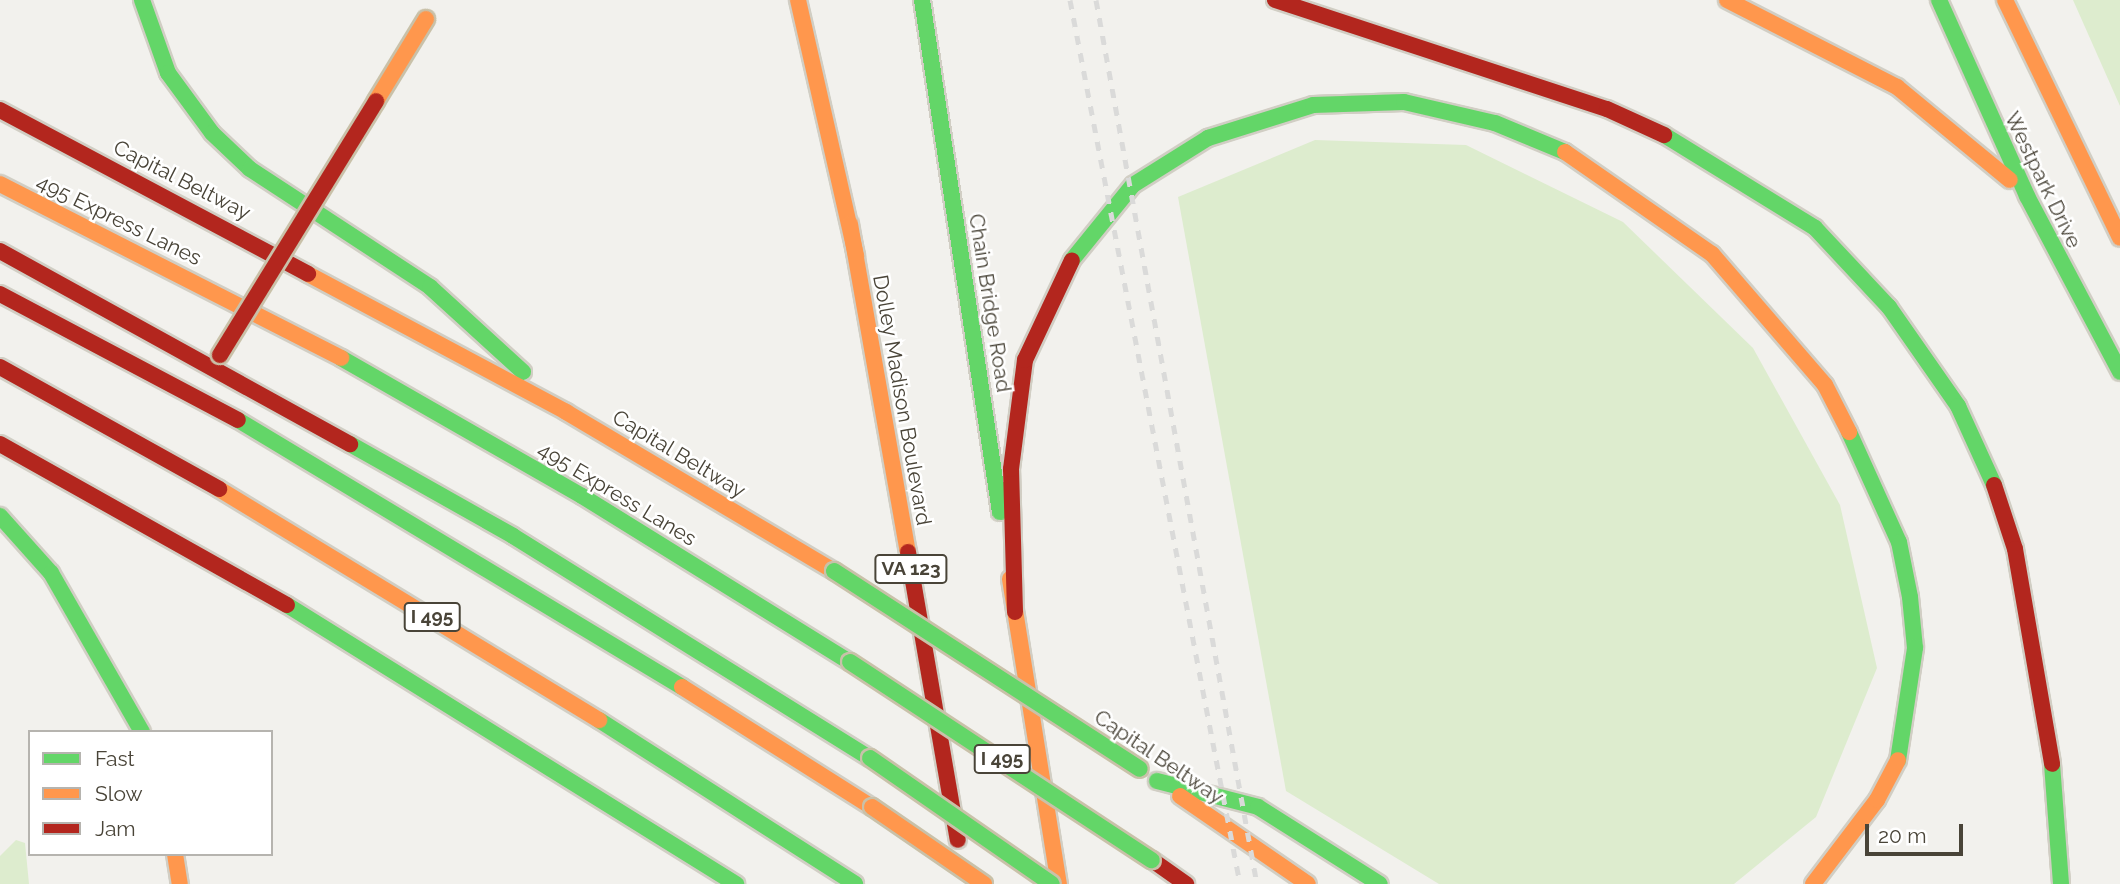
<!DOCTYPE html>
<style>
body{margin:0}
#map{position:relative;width:2120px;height:884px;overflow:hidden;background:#f2f1ed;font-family:Raleway,sans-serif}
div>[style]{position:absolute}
.green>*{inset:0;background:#ddecce}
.roads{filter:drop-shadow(2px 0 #d1cec4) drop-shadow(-2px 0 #d1cec4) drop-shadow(0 2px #d1cec4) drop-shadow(0 -2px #d1cec4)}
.fast>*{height:16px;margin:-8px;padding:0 8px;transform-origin:8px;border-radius:8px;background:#63d668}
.slow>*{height:16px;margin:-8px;padding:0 8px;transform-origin:8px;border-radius:8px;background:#ff974d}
.jam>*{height:16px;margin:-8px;padding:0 8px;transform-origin:8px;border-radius:8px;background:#b3261e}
.rail>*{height:5px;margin-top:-2.5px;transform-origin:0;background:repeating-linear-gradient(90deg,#dadad9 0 9px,transparent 0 18px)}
.bridges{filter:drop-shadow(2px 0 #c9c1a9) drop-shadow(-2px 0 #c9c1a9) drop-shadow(0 2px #c9c1a9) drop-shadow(0 -2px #c9c1a9)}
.fast-bridge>*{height:16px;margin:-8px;padding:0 8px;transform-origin:8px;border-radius:8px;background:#63d668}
.slow-bridge>*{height:16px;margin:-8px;padding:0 8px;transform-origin:8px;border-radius:8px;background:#ff974d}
.jam-bridge>*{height:16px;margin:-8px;padding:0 8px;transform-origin:8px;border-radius:8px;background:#b3261e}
span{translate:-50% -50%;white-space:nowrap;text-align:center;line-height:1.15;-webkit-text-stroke:5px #fff;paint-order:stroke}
.shield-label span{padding:2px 5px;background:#fff;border:2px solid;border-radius:5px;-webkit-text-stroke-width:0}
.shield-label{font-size:19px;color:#494438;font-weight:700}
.street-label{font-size:21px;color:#494438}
.legend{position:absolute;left:28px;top:730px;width:245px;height:126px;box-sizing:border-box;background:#fff;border:2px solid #b6b4af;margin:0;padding:9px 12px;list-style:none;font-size:21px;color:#494438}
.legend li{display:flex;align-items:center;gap:14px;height:35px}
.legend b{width:35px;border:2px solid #b6b4af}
.scale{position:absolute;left:1865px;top:824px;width:98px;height:32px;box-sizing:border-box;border:4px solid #494438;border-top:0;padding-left:9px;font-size:21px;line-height:24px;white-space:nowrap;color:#494438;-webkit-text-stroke:5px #fff;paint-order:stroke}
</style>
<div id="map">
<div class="green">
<i style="clip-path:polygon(2073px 0,2120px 0,2120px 106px)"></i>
<i style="clip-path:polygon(1315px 140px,1466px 145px,1623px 222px,1753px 348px,1840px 505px,1877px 668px,1816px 817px,1734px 884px,1439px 884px,1286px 791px,1178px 197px)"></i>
<i style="clip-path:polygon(16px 840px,25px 843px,29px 884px,0 884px,0 856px)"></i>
</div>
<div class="roads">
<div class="fast">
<i style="left:142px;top:0;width:77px;rotate:70.4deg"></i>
<i style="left:168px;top:73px;width:74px;rotate:53.7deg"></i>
<i style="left:212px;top:133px;width:52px;rotate:43.5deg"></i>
<i style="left:250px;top:169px;width:215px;rotate:33.2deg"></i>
<i style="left:430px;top:287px;width:126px;rotate:42.4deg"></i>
<i style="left:922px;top:0;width:518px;rotate:81.34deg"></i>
<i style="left:1939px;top:0;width:215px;rotate:65.8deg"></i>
<i style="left:2027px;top:196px;width:199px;rotate:62.1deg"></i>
<i style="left:1664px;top:135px;width:177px;rotate:31.6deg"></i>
<i style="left:1815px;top:228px;width:108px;rotate:46.9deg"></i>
<i style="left:1889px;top:307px;width:121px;rotate:55.1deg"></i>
<i style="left:1958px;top:406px;width:87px;rotate:65.5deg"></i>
<i style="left:1072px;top:260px;width:97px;rotate:-50.9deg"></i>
<i style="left:1133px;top:185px;width:89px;rotate:-32.1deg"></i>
<i style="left:1208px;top:138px;width:110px;rotate:-17.4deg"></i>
<i style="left:1313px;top:105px;width:91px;rotate:-1.9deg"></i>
<i style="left:1404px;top:102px;width:93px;rotate:13deg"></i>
<i style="left:1495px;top:123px;width:76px;rotate:22.5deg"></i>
<i style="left:341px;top:358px;width:278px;rotate:29.8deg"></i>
<i style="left:582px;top:496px;width:315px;rotate:31.8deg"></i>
<i style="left:238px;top:420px;width:518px;rotate:31.02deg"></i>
<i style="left:1849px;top:432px;width:121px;rotate:65.6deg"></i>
<i style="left:1899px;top:542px;width:56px;rotate:78.7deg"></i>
<i style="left:1910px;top:597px;width:51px;rotate:84.4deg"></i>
<i style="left:1915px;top:648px;width:113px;rotate:98.6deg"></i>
<i style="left:350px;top:444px;width:187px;rotate:29.4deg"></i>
<i style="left:513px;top:536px;width:420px;rotate:31.9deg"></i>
<i style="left:0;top:516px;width:76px;rotate:48.2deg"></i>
<i style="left:51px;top:573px;width:183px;rotate:60.2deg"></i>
<i style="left:287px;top:605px;width:529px;rotate:31.86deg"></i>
<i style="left:599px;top:720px;width:304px;rotate:32.6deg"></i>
<i style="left:2052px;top:764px;width:120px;rotate:85.7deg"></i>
<i style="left:1157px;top:781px;width:104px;rotate:14.4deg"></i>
<i style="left:1258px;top:807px;width:144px;rotate:32.3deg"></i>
</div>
<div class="slow">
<i style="left:798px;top:0;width:262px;rotate:77.2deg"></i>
<i style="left:1727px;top:0;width:191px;rotate:27.1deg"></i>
<i style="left:1897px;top:87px;width:146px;rotate:39.5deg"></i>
<i style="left:2005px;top:0;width:264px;rotate:64.2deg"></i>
<i style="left:1565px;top:152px;width:179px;rotate:34.8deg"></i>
<i style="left:1712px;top:254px;width:173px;rotate:49.2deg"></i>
<i style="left:1825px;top:385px;width:53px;rotate:62.9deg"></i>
<i style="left:0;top:184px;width:383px;rotate:27deg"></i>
<i style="left:850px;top:224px;width:333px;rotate:80deg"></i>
<i style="left:308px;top:274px;width:293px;rotate:28.1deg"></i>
<i style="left:566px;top:412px;width:312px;rotate:30.7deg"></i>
<i style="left:219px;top:489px;width:445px;rotate:31.3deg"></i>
<i style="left:1010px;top:579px;width:309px;rotate:80.9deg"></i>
<i style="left:682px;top:687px;width:225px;rotate:32.3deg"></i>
<i style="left:1180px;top:796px;width:155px;rotate:34.5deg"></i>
<i style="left:175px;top:854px;width:30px;rotate:81deg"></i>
<i style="left:1813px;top:884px;width:106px;rotate:-52.7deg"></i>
<i style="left:1877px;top:800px;width:45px;rotate:-62.3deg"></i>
</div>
<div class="jam">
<i style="left:1275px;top:0;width:349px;rotate:18.2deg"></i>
<i style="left:1607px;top:109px;width:63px;rotate:24.5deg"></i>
<i style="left:0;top:110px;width:349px;rotate:28deg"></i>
<i style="left:0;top:251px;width:400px;rotate:28.9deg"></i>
<i style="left:0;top:294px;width:269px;rotate:27.9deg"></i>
<i style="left:0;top:367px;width:251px;rotate:29.1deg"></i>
<i style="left:0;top:444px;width:329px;rotate:29.3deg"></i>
<i style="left:1994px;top:485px;width:67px;rotate:71.8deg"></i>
<i style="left:2015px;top:549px;width:218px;rotate:80.2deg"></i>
<i style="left:908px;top:552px;width:292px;rotate:80.2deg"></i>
<i style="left:1015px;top:612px;width:143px;rotate:-91.6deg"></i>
<i style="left:1011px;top:469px;width:110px;rotate:-82.7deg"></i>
<i style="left:1025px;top:360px;width:110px;rotate:-64.8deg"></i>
<i style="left:1152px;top:860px;width:42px;rotate:35.2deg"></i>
</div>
</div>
<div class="rail">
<i style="left:1070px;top:0;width:900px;rotate:79.11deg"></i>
<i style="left:1096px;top:0;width:899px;rotate:79.68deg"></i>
</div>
<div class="bridges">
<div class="fast-bridge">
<i style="left:834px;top:571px;width:364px;rotate:32.9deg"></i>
<i style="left:850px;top:662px;width:361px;rotate:33.3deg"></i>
<i style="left:870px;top:758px;width:221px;rotate:34.7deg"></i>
</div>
<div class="slow-bridge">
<i style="left:376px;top:101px;width:96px;rotate:-58.6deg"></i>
<i style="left:872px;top:807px;width:136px;rotate:34.5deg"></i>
</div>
<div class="jam-bridge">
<i style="left:220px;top:355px;width:298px;rotate:-58.4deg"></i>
</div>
</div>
<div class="shield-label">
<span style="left:911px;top:569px">VA 123</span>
<span style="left:432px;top:617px">I 495</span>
<span style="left:1002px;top:759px">I 495</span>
</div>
<div class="street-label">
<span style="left:182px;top:180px;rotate:27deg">Capital Beltway</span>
<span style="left:2043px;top:180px;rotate:64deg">Westpark Drive</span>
<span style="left:119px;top:220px;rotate:26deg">495 Express Lanes</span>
<span style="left:990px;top:303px;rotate:81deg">Chain Bridge Road</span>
<span style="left:902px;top:400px;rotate:80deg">Dolley Madison Boulevard</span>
<span style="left:679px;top:454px;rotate:31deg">Capital Beltway</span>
<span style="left:617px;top:494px;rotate:31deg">495 Express Lanes</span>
<span style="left:1159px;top:757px;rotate:34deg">Capital Beltway</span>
</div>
<ul class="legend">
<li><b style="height:9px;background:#63d668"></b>Fast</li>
<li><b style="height:9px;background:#ff974d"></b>Slow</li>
<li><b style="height:9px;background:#b3261e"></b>Jam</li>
</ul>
<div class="scale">20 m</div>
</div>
